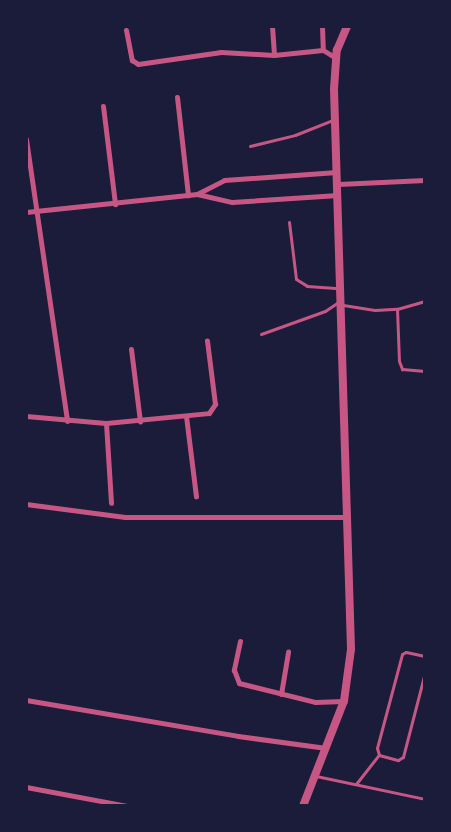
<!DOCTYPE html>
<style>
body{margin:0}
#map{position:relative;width:451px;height:832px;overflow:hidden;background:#1b1b3a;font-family:"Asap Condensed",sans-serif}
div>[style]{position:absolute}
.service>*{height:3px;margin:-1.5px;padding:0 1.5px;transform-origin:1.5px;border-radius:1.5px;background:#c65784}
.minor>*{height:5px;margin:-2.5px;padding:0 2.5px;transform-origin:2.5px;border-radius:2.5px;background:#c65784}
.tertiary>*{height:8px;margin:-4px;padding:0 4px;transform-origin:4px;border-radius:4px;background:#c65784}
span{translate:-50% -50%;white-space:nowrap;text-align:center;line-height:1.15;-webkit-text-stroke:4px #1b1b3a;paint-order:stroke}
.frame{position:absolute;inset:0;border:28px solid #1b1b3a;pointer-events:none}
</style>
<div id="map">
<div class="service">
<i style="left:250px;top:146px;width:46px;rotate:-13.7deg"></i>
<i style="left:295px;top:135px;width:43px;rotate:-21.8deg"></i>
<i style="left:289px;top:222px;width:57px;rotate:83deg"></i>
<i style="left:296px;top:279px;width:13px;rotate:32deg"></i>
<i style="left:307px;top:286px;width:32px;rotate:4deg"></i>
<i style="left:343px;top:305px;width:32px;rotate:9deg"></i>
<i style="left:375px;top:310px;width:22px;rotate:-3deg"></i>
<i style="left:397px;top:309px;width:52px;rotate:87.8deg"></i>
<i style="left:399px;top:361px;width:9px;rotate:69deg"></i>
<i style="left:402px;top:369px;width:23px;rotate:5deg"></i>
<i style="left:397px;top:309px;width:29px;rotate:-16deg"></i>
<i style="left:261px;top:334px;width:68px;rotate:-19.8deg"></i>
<i style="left:325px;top:311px;width:18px;rotate:-34deg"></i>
<i style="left:379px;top:755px;width:7px;rotate:-106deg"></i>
<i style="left:377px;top:748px;width:97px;rotate:-75.1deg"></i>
<i style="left:402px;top:654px;width:4px;rotate:-27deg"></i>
<i style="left:406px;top:652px;width:19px;rotate:12deg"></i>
<i style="left:379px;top:755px;width:20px;rotate:15deg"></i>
<i style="left:398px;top:760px;width:6px;rotate:-31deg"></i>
<i style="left:403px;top:757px;width:88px;rotate:-75.5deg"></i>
<i style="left:316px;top:776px;width:111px;rotate:11.9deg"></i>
<i style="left:356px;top:784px;width:37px;rotate:-52deg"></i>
</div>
<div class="minor">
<i style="left:272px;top:26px;width:29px;rotate:86deg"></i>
<i style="left:322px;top:26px;width:24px;rotate:88deg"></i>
<i style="left:126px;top:30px;width:31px;rotate:79deg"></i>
<i style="left:132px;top:60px;width:7px;rotate:34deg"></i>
<i style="left:138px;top:64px;width:84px;rotate:-8.2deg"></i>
<i style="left:221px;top:52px;width:53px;rotate:3.2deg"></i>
<i style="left:274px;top:55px;width:49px;rotate:-5.8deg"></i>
<i style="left:323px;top:50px;width:15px;rotate:32deg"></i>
<i style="left:177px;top:97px;width:99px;rotate:83.6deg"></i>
<i style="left:103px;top:106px;width:99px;rotate:83deg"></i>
<i style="left:26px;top:139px;width:285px;rotate:81.7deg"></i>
<i style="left:338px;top:184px;width:87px;rotate:-2.6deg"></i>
<i style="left:197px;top:194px;width:30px;rotate:-27deg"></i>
<i style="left:224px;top:180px;width:113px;rotate:-4deg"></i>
<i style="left:26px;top:212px;width:172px;rotate:-6deg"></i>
<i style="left:197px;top:194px;width:36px;rotate:13deg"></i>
<i style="left:232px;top:202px;width:106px;rotate:-3.8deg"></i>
<i style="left:131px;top:349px;width:73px;rotate:82.9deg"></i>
<i style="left:26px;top:416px;width:80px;rotate:5deg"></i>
<i style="left:106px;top:423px;width:103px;rotate:-5.5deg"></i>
<i style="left:209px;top:413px;width:11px;rotate:-56deg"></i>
<i style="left:215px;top:404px;width:64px;rotate:-97.2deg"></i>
<i style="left:186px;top:416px;width:81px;rotate:82.9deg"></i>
<i style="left:106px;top:423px;width:80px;rotate:86.4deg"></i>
<i style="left:26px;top:504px;width:100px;rotate:7.5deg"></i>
<i style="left:125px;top:517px;width:223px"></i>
<i style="left:240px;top:641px;width:30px;rotate:102deg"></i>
<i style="left:234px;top:670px;width:14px;rotate:69deg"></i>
<i style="left:239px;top:683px;width:78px;rotate:14deg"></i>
<i style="left:315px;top:702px;width:29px;rotate:-2deg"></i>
<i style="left:281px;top:694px;width:43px;rotate:-80.5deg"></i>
<i style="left:26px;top:700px;width:215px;rotate:9.6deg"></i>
<i style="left:238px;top:736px;width:89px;rotate:7.8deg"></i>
<i style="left:26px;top:787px;width:104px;rotate:10.6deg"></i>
</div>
<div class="tertiary">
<i style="left:303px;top:806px;width:113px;rotate:-68.7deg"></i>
<i style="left:344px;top:701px;width:52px;rotate:-82.3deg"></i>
<i style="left:351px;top:649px;width:560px;rotate:-91.74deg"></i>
<i style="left:334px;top:89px;width:39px;rotate:-86deg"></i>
<i style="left:337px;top:50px;width:26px;rotate:-67deg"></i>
</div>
<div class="frame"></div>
</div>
